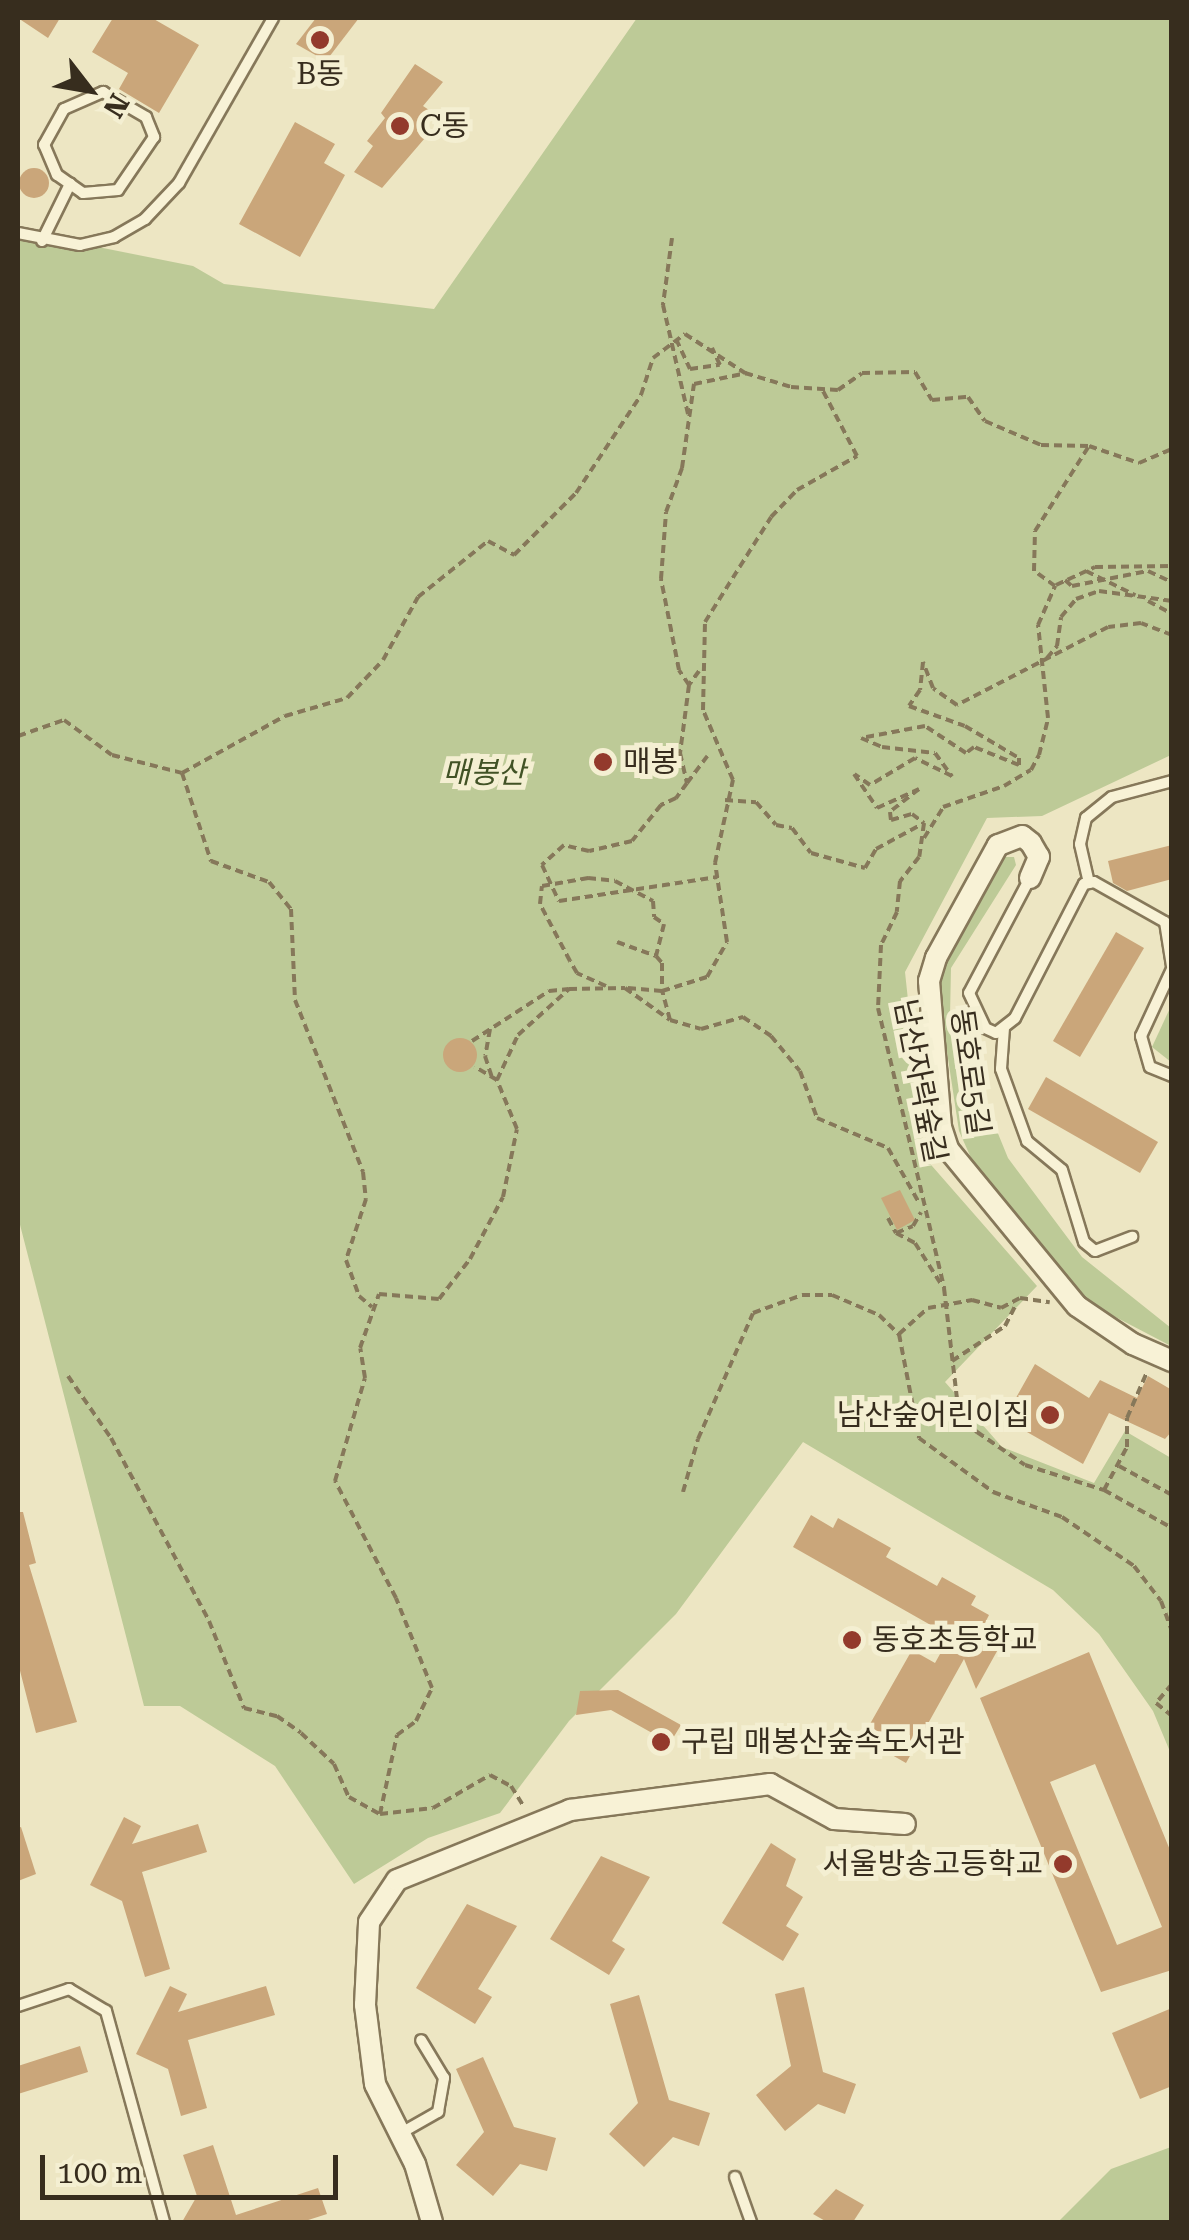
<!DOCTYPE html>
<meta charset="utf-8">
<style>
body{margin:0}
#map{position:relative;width:1189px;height:2240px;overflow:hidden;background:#ede6c3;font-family:"Roboto Serif","Noto Sans KR",serif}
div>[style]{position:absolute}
.green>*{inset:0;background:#bdca97}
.building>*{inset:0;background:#caa67a}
.round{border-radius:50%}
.path>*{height:4px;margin-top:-2px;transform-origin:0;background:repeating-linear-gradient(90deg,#86785a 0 8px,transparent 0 13px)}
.roads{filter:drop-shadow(2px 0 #86785a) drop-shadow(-2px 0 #86785a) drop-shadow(0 2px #86785a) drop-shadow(0 -2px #86785a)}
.service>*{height:10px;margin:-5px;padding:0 5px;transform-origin:5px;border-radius:5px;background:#f8f2d6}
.minor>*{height:20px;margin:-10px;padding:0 10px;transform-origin:10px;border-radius:10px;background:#f8f2d6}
.dots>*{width:28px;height:28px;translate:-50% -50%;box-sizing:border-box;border:5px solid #f4efd2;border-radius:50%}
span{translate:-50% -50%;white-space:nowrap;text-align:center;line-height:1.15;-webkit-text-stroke:10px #f4efd2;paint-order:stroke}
.poi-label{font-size:30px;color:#372d1e}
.left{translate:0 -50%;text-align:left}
.right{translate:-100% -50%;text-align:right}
.park-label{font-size:30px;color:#415225;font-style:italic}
.street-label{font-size:30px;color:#372d1e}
.frame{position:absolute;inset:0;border:20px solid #372d1e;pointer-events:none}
.north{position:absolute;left:40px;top:40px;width:100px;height:100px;-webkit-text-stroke:8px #f4efd2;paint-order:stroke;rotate:121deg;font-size:28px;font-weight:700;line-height:40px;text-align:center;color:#372d1e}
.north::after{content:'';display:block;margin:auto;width:35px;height:45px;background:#372d1e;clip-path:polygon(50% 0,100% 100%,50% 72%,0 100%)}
.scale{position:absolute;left:40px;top:2155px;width:298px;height:45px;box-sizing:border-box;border:5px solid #372d1e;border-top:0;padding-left:12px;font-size:30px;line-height:35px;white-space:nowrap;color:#372d1e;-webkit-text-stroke:8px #f4efd2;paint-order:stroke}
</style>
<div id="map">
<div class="green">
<i style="clip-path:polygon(637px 18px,1171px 18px,1171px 755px,1042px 816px,987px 818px,905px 972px,925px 1158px,1037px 1286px,945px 1382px,1002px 1447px,1094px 1483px,1125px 1431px,1171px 1458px,1171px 1754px,1153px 1711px,1099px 1634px,1053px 1590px,803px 1442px,676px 1614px,569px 1721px,500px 1813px,428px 1838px,354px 1884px,275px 1766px,180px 1706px,144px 1706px,18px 1217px,18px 231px,193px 266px,224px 284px,434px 309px)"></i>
<i style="clip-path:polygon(1003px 857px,1014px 857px,1016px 865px,951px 968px,950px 1016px,1008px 1158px,1082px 1257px,1171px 1328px,1171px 1346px,1079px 1298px,976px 1169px,959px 1131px,939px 999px,942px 960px)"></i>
<i style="clip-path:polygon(1171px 1006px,1171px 1062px,1152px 1047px)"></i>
<i style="clip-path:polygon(1171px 2147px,1171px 2222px,1058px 2222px,1111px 2169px)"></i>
</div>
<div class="building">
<i style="clip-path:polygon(18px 18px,60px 18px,48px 38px)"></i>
<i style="clip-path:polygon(113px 18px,152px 18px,199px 45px,159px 113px,119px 89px,128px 73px,92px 52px)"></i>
<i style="clip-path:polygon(316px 18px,359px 18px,326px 61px,296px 44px)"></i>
<i style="clip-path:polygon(415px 64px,443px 82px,423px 106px,429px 110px,417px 131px,425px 138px,382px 188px,354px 172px,373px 146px,367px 141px,385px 118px,381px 113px)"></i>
<i style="clip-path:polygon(295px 122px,335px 144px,324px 163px,345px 175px,300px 257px,239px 224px)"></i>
<i class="round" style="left:19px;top:168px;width:30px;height:30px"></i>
<i style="clip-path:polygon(1172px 845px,1172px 879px,1127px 891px,1113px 883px,1108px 861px)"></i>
<i style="clip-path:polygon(1116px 932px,1144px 948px,1080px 1057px,1053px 1041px)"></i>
<i class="round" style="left:443px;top:1038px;width:34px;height:34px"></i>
<i style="clip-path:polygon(1046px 1077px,1158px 1142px,1140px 1173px,1028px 1109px)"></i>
<i style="clip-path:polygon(900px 1190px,915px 1220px,897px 1230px,881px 1198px)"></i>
<i style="clip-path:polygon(1035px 1364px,1089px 1398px,1100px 1380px,1137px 1398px,1148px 1376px,1172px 1390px,1172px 1431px,1165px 1439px,1109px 1413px,1083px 1464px,1004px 1419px)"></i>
<i style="clip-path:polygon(18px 1512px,23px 1512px,36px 1563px,29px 1565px,77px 1722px,36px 1733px,18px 1663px)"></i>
<i style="clip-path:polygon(811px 1515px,833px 1528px,838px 1518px,891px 1548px,886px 1557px,937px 1586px,942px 1577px,976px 1596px,971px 1605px,989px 1615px,985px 1623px,1006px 1635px,976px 1689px,964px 1659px,906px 1763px,862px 1738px,912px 1650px,935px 1663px,950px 1636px,793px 1547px)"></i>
<i style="clip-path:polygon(evenodd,1089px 1652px,1172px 1855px,1172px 1970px,1101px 1992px,980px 1698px,1089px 1652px,1095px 1764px,1162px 1927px,1117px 1945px,1050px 1782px,1095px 1764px)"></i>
<i style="clip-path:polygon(618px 1690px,681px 1725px,670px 1743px,611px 1710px,576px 1715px,580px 1691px)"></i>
<i style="clip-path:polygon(124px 1817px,141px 1826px,132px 1844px,198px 1824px,207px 1852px,142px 1872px,170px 1969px,145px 1977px,122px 1901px,90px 1885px)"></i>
<i style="clip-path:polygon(21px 1827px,36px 1874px,18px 1881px,18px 1828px)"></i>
<i style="clip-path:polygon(771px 1843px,796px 1859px,786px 1886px,803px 1897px,786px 1926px,799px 1934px,783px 1961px,722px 1923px)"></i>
<i style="clip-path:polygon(601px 1856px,650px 1877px,612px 1941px,625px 1949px,609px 1975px,550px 1939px)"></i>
<i style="clip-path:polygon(467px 1904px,517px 1926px,478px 1989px,492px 1997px,475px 2024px,416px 1988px)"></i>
<i style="clip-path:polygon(170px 1986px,187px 1994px,178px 2012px,266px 1986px,275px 2015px,188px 2040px,207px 2108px,181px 2116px,168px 2069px,136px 2054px)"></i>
<i style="clip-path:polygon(804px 1987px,823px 2072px,856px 2084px,845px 2114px,818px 2104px,785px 2131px,756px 2095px,791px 2066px,775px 1994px)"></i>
<i style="clip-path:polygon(639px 1995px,669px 2100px,710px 2113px,699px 2146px,673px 2137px,644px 2167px,609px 2134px,638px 2103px,610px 2004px)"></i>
<i style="clip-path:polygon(1172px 2008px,1172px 2086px,1140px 2099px,1112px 2033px)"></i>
<i style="clip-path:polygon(80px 2046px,88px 2072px,18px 2094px,18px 2066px)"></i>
<i style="clip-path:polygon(483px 2057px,514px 2127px,556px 2138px,547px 2171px,520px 2164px,493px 2196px,456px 2165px,484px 2132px,456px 2069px)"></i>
<i style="clip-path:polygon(213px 2145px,236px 2215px,318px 2188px,327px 2214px,302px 2222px,182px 2222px,197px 2196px,183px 2155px)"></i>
<i style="clip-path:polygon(836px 2189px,864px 2205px,853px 2222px,827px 2222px,813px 2214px)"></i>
</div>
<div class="path">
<i style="left:672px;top:238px;width:68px;rotate:97.7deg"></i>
<i style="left:663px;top:305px;width:112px;rotate:77.1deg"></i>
<i style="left:676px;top:339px;width:33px;rotate:65deg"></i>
<i style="left:690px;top:369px;width:30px;rotate:-8deg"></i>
<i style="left:720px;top:365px;width:19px;rotate:-115deg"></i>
<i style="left:1086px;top:571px;width:55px;rotate:26.1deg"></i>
<i style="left:1065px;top:580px;width:9px;rotate:41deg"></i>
<i style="left:1072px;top:586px;width:77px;rotate:-11.2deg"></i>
<i style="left:1148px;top:571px;width:26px;rotate:25deg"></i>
<i style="left:1056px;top:585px;width:43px;rotate:-24.8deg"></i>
<i style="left:1095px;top:567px;width:77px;rotate:-0.7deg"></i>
<i style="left:1055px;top:586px;width:26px;rotate:-144deg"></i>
<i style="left:1034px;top:571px;width:40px;rotate:-88.6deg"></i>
<i style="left:1035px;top:531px;width:101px;rotate:-57.6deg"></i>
<i style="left:1148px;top:601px;width:27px;rotate:28deg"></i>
<i style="left:1172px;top:635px;width:33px;rotate:-159deg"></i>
<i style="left:1141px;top:623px;width:33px;rotate:173deg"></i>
<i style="left:1108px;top:627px;width:170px;rotate:152.7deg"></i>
<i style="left:957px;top:705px;width:29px;rotate:-145deg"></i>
<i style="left:933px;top:688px;width:28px;rotate:-111deg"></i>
<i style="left:923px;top:662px;width:28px;rotate:96deg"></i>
<i style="left:920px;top:690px;width:19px;rotate:125deg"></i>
<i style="left:909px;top:706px;width:59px;rotate:19.7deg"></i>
<i style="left:965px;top:726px;width:63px;rotate:30.7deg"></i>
<i style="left:1019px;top:758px;width:7px;rotate:90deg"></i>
<i style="left:1019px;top:765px;width:48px;rotate:-158.2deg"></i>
<i style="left:974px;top:747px;width:10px;rotate:143deg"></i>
<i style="left:966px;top:753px;width:49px;rotate:-146.6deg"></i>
<i style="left:925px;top:726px;width:65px;rotate:169.4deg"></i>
<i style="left:861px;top:738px;width:23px;rotate:23deg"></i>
<i style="left:882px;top:747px;width:53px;rotate:6.5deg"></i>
<i style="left:935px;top:753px;width:29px;rotate:54deg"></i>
<i style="left:952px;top:776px;width:41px;rotate:-154.1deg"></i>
<i style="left:915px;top:758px;width:52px;rotate:149deg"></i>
<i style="left:870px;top:785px;width:19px;rotate:-145deg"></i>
<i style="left:854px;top:774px;width:41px;rotate:55.9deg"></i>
<i style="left:877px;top:808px;width:46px;rotate:-24.3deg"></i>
<i style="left:919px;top:789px;width:37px;rotate:142deg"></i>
<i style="left:890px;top:812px;width:8px;rotate:83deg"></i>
<i style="left:891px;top:820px;width:22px;rotate:-16deg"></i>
<i style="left:912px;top:814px;width:15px;rotate:37deg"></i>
<i style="left:924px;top:823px;width:34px;rotate:98deg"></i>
<i style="left:919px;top:857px;width:31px;rotate:128deg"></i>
<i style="left:900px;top:881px;width:31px;rotate:96deg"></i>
<i style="left:897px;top:912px;width:37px;rotate:116deg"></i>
<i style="left:881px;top:945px;width:63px;rotate:92.7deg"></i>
<i style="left:878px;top:1008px;width:288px;rotate:76.7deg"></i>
<i style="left:944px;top:1288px;width:121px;rotate:83.3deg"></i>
<i style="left:958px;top:1408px;width:31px;rotate:52deg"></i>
<i style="left:977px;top:1432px;width:58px;rotate:34.5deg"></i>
<i style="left:1025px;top:1465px;width:83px;rotate:17.6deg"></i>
<i style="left:1104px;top:1490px;width:78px;rotate:29.2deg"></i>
<i style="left:1047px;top:658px;width:16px;rotate:-50deg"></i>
<i style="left:1057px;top:646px;width:29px;rotate:-82deg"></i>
<i style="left:1061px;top:617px;width:23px;rotate:-50deg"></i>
<i style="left:1076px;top:599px;width:24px;rotate:-19deg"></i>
<i style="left:1099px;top:591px;width:74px;rotate:7.8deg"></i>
<i style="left:699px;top:671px;width:17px;rotate:126deg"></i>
<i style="left:689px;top:685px;width:69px;rotate:97.5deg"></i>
<i style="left:680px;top:753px;width:31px;rotate:77deg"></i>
<i style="left:687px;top:783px;width:19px;rotate:126deg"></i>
<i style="left:676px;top:798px;width:17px;rotate:155deg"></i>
<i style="left:661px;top:805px;width:46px;rotate:128.9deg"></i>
<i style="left:632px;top:841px;width:44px;rotate:166.9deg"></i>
<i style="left:589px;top:851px;width:26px;rotate:-167deg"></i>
<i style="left:564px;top:845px;width:30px;rotate:138deg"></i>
<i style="left:542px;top:865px;width:40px;rotate:65deg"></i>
<i style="left:559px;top:901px;width:160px;rotate:-8.6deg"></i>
<i style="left:689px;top:685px;width:18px;rotate:-124deg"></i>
<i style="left:679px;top:670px;width:93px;rotate:-101.2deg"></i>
<i style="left:661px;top:579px;width:67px;rotate:-85.7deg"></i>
<i style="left:666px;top:512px;width:47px;rotate:-70deg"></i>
<i style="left:682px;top:468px;width:85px;rotate:-81.9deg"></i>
<i style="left:694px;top:384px;width:54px;rotate:-11.7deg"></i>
<i style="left:18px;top:736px;width:49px;rotate:-19.2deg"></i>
<i style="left:64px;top:720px;width:59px;rotate:36.1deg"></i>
<i style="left:112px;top:755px;width:72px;rotate:14.4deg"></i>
<i style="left:182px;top:773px;width:118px;rotate:-29deg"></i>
<i style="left:285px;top:716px;width:65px;rotate:-16.2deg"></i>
<i style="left:347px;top:698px;width:52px;rotate:-46.5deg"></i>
<i style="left:383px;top:660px;width:72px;rotate:-60.9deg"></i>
<i style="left:418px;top:597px;width:90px;rotate:-38.7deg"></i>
<i style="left:488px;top:541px;width:30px;rotate:28deg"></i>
<i style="left:514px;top:555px;width:88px;rotate:-45deg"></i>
<i style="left:576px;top:493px;width:118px;rotate:-56.4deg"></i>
<i style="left:641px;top:395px;width:39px;rotate:-72deg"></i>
<i style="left:653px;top:358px;width:40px;rotate:-37deg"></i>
<i style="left:685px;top:334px;width:72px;rotate:33deg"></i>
<i style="left:745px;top:373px;width:48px;rotate:16.9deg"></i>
<i style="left:791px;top:387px;width:47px;rotate:3.7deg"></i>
<i style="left:838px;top:390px;width:29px;rotate:-35deg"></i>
<i style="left:862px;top:373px;width:53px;rotate:-1.1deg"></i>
<i style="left:915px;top:372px;width:33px;rotate:59deg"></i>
<i style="left:932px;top:400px;width:36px;rotate:-5deg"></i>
<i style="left:968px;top:397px;width:29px;rotate:55deg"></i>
<i style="left:985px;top:421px;width:61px;rotate:23.2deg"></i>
<i style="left:1041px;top:445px;width:48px;rotate:1.2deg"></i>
<i style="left:1089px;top:446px;width:53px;rotate:18.8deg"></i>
<i style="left:1139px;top:463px;width:36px;rotate:-23deg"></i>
<i style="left:182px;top:773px;width:93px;rotate:71.8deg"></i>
<i style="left:211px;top:861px;width:62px;rotate:19.9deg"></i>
<i style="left:269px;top:882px;width:35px;rotate:51deg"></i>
<i style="left:291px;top:909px;width:91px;rotate:87.5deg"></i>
<i style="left:295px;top:1000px;width:185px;rotate:68.4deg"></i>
<i style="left:363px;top:1172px;width:27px;rotate:84deg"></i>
<i style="left:366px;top:1199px;width:64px;rotate:108.2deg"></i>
<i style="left:346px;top:1260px;width:38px;rotate:70deg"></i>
<i style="left:359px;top:1296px;width:17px;rotate:40deg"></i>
<i style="left:687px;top:783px;width:34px;rotate:-53deg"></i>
<i style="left:725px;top:800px;width:31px;rotate:4deg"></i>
<i style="left:756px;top:802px;width:30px;rotate:49deg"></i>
<i style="left:776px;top:825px;width:16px;rotate:11deg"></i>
<i style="left:792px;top:828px;width:31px;rotate:53deg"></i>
<i style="left:811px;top:853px;width:56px;rotate:15.5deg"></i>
<i style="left:865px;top:868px;width:22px;rotate:-60deg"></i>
<i style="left:876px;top:849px;width:55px;rotate:-28.4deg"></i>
<i style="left:924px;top:838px;width:36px;rotate:-58deg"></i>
<i style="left:943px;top:807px;width:65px;rotate:-19deg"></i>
<i style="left:1004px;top:786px;width:31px;rotate:-31deg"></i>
<i style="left:1031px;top:770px;width:17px;rotate:-62deg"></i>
<i style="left:1039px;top:755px;width:38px;rotate:-76deg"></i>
<i style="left:1048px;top:718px;width:94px;rotate:-96.1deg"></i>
<i style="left:1038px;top:625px;width:43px;rotate:-66.4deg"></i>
<i style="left:617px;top:942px;width:41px;rotate:19.7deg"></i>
<i style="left:606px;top:986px;width:32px;rotate:-156deg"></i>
<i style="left:577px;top:973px;width:14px;rotate:-120deg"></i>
<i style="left:570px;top:961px;width:64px;rotate:-117.8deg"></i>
<i style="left:540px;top:904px;width:18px;rotate:-84deg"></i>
<i style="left:542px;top:886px;width:47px;rotate:-9.9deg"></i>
<i style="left:588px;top:878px;width:27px;rotate:6deg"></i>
<i style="left:615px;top:881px;width:43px;rotate:27.8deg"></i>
<i style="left:653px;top:901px;width:16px;rotate:86deg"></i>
<i style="left:654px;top:917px;width:12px;rotate:35deg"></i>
<i style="left:664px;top:924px;width:33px;rotate:104deg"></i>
<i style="left:656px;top:956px;width:9px;rotate:49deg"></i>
<i style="left:662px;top:963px;width:28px;rotate:90deg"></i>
<i style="left:662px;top:991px;width:37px;rotate:-175deg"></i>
<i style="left:670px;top:1020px;width:30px;rotate:-105deg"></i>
<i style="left:662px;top:991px;width:47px;rotate:-17.3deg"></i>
<i style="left:707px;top:977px;width:40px;rotate:-60.3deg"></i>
<i style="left:727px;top:942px;width:80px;rotate:-98.6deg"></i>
<i style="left:715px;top:863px;width:85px;rotate:-77.8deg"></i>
<i style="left:733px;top:780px;width:76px;rotate:-113.2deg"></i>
<i style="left:703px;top:710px;width:88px;rotate:-88.7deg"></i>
<i style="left:705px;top:622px;width:124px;rotate:-57.8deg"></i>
<i style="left:771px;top:517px;width:37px;rotate:-46deg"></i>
<i style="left:797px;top:490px;width:69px;rotate:-29.5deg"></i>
<i style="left:857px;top:456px;width:76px;rotate:-117.6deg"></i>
<i style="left:490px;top:1029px;width:27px;rotate:100deg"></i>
<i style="left:485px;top:1056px;width:23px;rotate:72deg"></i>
<i style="left:472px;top:1041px;width:92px;rotate:-33deg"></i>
<i style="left:549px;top:991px;width:20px;rotate:-6deg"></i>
<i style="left:497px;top:1080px;width:50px;rotate:-65deg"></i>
<i style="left:518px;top:1035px;width:69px;rotate:-42deg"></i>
<i style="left:569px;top:989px;width:56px;rotate:-1deg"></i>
<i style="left:625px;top:988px;width:55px;rotate:35.4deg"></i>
<i style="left:670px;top:1020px;width:32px;rotate:16deg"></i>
<i style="left:701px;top:1029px;width:44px;rotate:-15.9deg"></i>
<i style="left:743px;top:1017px;width:34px;rotate:34deg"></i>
<i style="left:771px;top:1036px;width:45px;rotate:50.4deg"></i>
<i style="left:800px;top:1071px;width:50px;rotate:70.1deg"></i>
<i style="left:817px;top:1118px;width:77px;rotate:22.9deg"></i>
<i style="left:888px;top:1148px;width:61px;rotate:60.5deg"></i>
<i style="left:888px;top:1218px;width:17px;rotate:62deg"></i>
<i style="left:896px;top:1233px;width:21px;rotate:28deg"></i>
<i style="left:915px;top:1243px;width:49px;rotate:57.6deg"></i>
<i style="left:896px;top:1233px;width:18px;rotate:-22deg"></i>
<i style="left:913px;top:1226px;width:16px;rotate:-60deg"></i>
<i style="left:899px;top:1334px;width:39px;rotate:-42deg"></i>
<i style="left:928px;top:1308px;width:45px;rotate:-10.3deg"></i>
<i style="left:972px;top:1300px;width:30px;rotate:15deg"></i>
<i style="left:1001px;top:1308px;width:21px;rotate:-28deg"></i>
<i style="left:1020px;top:1298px;width:30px;rotate:8deg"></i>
<i style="left:952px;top:1361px;width:64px;rotate:-33.4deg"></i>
<i style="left:1005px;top:1326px;width:25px;rotate:-63deg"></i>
<i style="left:68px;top:1376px;width:75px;rotate:55.3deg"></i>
<i style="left:111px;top:1438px;width:208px;rotate:61.8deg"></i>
<i style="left:209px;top:1621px;width:94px;rotate:68.1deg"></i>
<i style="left:244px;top:1708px;width:34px;rotate:14deg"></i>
<i style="left:277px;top:1716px;width:29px;rotate:35deg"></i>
<i style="left:301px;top:1733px;width:45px;rotate:43.2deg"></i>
<i style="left:334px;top:1764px;width:36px;rotate:66deg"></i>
<i style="left:349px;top:1797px;width:35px;rotate:29deg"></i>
<i style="left:380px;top:1814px;width:53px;rotate:-6.5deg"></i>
<i style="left:433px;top:1808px;width:66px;rotate:-30.1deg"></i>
<i style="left:490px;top:1775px;width:24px;rotate:28deg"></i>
<i style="left:511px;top:1786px;width:25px;rotate:58deg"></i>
<i style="left:1119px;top:1466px;width:60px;rotate:28.7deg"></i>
<i style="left:1104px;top:1490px;width:49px;rotate:-61.9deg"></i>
<i style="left:1127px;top:1447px;width:29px;rotate:-90deg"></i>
<i style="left:1127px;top:1418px;width:50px;rotate:-66.5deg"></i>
<i style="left:683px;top:1492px;width:55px;rotate:-74.2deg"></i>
<i style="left:698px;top:1439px;width:137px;rotate:-66.4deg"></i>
<i style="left:753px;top:1313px;width:52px;rotate:-20.2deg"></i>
<i style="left:802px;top:1295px;width:30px"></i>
<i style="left:832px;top:1295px;width:51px;rotate:23.1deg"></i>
<i style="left:879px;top:1315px;width:28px;rotate:44deg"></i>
<i style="left:899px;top:1334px;width:106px;rotate:79.1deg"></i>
<i style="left:919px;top:1438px;width:92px;rotate:36.1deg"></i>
<i style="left:993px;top:1492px;width:73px;rotate:19.9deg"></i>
<i style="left:1062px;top:1517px;width:87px;rotate:34.2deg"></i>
<i style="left:1134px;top:1566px;width:44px;rotate:52.4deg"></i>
<i style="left:1161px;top:1601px;width:32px;rotate:70deg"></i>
<i style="left:1172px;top:1684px;width:25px;rotate:130deg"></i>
<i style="left:1156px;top:1703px;width:21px;rotate:39deg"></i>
<i style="left:380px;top:1814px;width:81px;rotate:-77.9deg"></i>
<i style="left:397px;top:1735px;width:24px;rotate:-36deg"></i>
<i style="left:416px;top:1721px;width:37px;rotate:-64deg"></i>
<i style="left:432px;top:1688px;width:97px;rotate:-111.8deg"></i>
<i style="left:396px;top:1598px;width:132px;rotate:-117.5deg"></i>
<i style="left:335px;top:1481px;width:107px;rotate:-73.8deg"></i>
<i style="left:365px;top:1378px;width:30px;rotate:-99deg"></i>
<i style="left:360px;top:1348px;width:57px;rotate:-70.6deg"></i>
<i style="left:379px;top:1294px;width:60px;rotate:4.8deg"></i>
<i style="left:439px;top:1299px;width:51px;rotate:-52.2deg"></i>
<i style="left:470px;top:1259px;width:70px;rotate:-62deg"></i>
<i style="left:503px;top:1197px;width:69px;rotate:-78.4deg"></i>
<i style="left:517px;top:1129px;width:53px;rotate:-112.2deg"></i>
<i style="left:497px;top:1080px;width:26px;rotate:-149deg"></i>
</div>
<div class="roads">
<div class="service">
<i style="left:103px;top:92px;width:50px;rotate:30.2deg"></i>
<i style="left:146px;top:117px;width:22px;rotate:68deg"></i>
<i style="left:154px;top:137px;width:64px;rotate:124.2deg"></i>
<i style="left:118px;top:190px;width:35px;rotate:175deg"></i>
<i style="left:83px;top:193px;width:32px;rotate:-145deg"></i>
<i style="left:57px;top:175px;width:33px;rotate:-113deg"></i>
<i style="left:44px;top:145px;width:41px;rotate:-60.9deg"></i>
<i style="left:64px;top:109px;width:43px;rotate:-23.6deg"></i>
<i style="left:18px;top:233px;width:63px;rotate:11deg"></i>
<i style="left:80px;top:245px;width:35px;rotate:-13deg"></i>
<i style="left:114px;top:237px;width:36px;rotate:-30deg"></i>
<i style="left:145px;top:219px;width:50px;rotate:-46.6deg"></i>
<i style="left:179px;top:183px;width:190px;rotate:-60.3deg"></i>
<i style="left:42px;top:241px;width:64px;rotate:-63.8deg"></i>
<i style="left:1030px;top:878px;width:130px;rotate:117.9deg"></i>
<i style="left:969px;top:993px;width:38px;rotate:65deg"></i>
<i style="left:985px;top:1028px;width:12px;rotate:24deg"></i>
<i style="left:996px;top:1033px;width:24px;rotate:-38deg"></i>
<i style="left:1015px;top:1018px;width:151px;rotate:-62.8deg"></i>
<i style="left:1084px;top:884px;width:10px;rotate:-11deg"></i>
<i style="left:1094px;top:882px;width:81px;rotate:29.4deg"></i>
<i style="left:1165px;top:922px;width:45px;rotate:81deg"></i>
<i style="left:1089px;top:883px;width:40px;rotate:-103deg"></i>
<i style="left:1080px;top:844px;width:27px;rotate:-77deg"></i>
<i style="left:1086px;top:818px;width:33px;rotate:-39deg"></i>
<i style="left:1112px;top:797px;width:62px;rotate:-14.9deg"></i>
<i style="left:1172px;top:969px;width:74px;rotate:114.8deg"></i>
<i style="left:1141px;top:1036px;width:32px;rotate:74deg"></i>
<i style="left:1150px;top:1067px;width:24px;rotate:22deg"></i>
<i style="left:1004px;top:1028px;width:41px;rotate:94.2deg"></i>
<i style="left:1001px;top:1069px;width:77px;rotate:70.1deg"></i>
<i style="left:1027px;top:1141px;width:45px;rotate:39.6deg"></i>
<i style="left:1062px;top:1170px;width:75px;rotate:73deg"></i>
<i style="left:1084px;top:1242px;width:14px;rotate:39deg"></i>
<i style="left:1095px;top:1251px;width:40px;rotate:-21deg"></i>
<i style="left:18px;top:2006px;width:54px;rotate:-18.4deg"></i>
<i style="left:69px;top:1989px;width:43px;rotate:30.7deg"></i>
<i style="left:106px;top:2011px;width:219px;rotate:74.6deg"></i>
<i style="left:401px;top:2133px;width:43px;rotate:-29.6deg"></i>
<i style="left:438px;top:2112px;width:35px;rotate:-80deg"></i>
<i style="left:444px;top:2078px;width:44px;rotate:-121.2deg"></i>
<i style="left:735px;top:2177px;width:48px;rotate:70.4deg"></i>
</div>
<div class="minor">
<i style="left:1030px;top:878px;width:23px;rotate:-67deg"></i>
<i style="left:1039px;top:857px;width:16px;rotate:-120deg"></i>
<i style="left:1031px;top:843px;width:11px;rotate:-142deg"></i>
<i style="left:1022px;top:836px;width:26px;rotate:159deg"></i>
<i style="left:998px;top:845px;width:129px;rotate:118.8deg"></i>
<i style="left:936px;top:958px;width:24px;rotate:107deg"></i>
<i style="left:929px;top:981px;width:146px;rotate:85.3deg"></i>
<i style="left:941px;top:1127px;width:23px;rotate:72deg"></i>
<i style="left:948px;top:1149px;width:203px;rotate:50.6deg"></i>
<i style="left:1077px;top:1306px;width:68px;rotate:34.2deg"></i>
<i style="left:1133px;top:1344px;width:43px;rotate:23.6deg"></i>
<i style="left:432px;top:2222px;width:60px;rotate:-106.3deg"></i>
<i style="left:415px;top:2164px;width:89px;rotate:-116.6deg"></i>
<i style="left:375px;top:2084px;width:80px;rotate:-97.2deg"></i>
<i style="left:365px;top:2005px;width:83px;rotate:-87.2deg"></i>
<i style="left:369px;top:1922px;width:50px;rotate:-56.3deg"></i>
<i style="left:397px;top:1880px;width:187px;rotate:-22deg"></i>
<i style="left:570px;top:1810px;width:202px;rotate:-7.4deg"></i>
<i style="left:770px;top:1784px;width:73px;rotate:28.7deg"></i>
<i style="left:834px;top:1819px;width:71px;rotate:4deg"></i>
</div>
</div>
<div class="dots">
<i style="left:320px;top:40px;background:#933a2c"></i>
<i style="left:400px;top:126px;background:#933a2c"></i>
<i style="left:603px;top:762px;background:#933a2c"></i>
<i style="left:1050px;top:1415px;background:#933a2c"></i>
<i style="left:852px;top:1640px;background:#933a2c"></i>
<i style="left:661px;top:1742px;background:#933a2c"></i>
<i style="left:1063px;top:1864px;background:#933a2c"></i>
</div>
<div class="poi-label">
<span style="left:320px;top:74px">B동</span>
<span class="left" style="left:420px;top:126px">C동</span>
<span class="left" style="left:623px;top:762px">매봉</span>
<span class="right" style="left:1030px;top:1415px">남산숲어린이집</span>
<span class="left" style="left:872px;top:1640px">동호초등학교</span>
<span class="left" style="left:681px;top:1742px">구립 매봉산숲속도서관</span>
<span class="right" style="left:1043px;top:1864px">서울방송고등학교</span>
</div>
<div class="park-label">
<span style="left:484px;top:773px">매봉산</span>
</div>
<div class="street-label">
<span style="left:970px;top:1072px;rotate:82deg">동호로5길</span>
<span style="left:920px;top:1081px;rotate:79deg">남산자락숲길</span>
</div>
<div class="frame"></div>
<div class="north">N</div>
<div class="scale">100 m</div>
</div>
